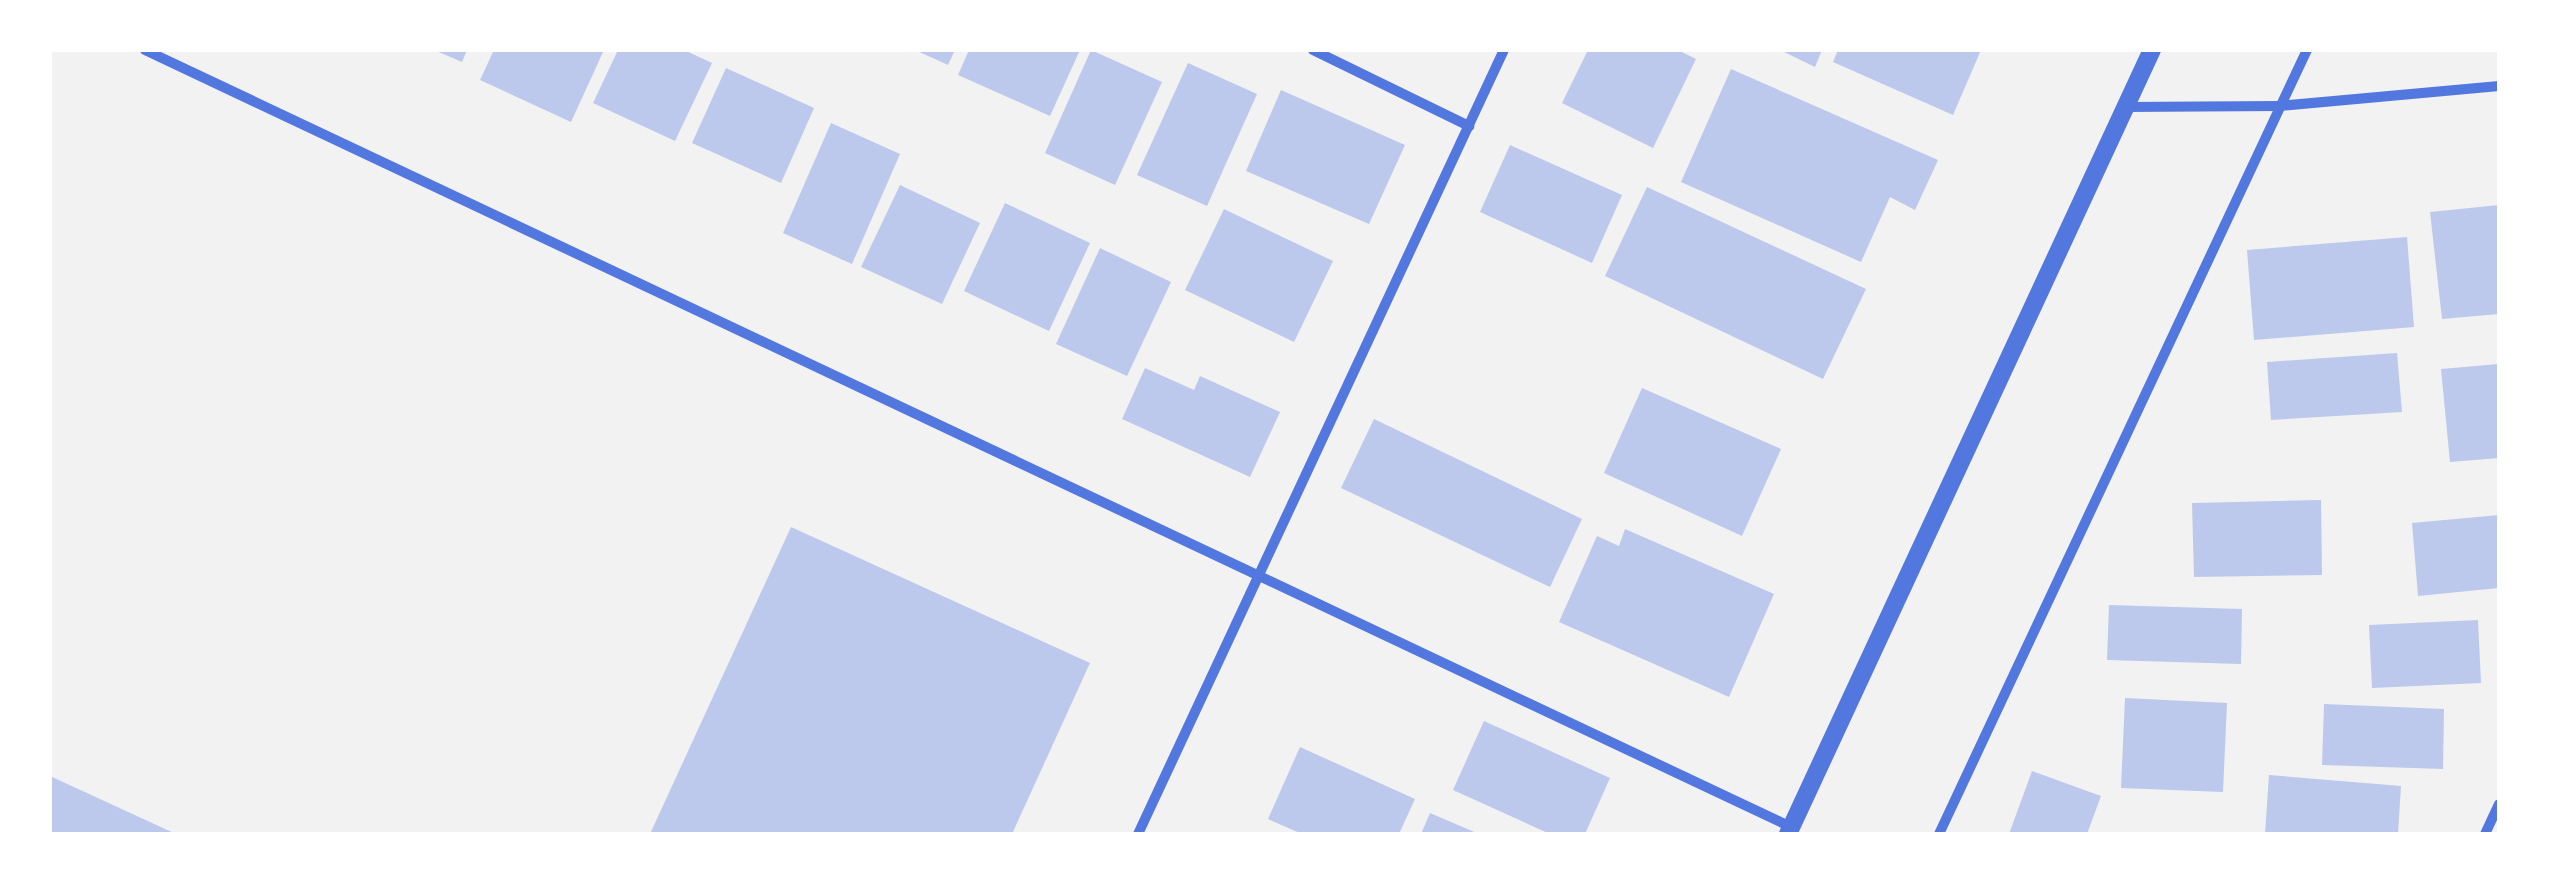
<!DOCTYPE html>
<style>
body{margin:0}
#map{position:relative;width:2549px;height:884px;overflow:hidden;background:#f2f2f2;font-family:"Titillium Web",sans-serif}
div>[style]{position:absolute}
.building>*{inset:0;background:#bdc9ec}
.minor>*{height:10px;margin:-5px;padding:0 5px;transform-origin:5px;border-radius:5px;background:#5277de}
.tertiary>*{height:18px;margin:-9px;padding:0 9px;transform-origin:9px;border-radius:9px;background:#5277de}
span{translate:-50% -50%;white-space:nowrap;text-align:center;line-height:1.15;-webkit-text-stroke:10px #fff;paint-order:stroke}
.frame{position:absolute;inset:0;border:52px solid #fff;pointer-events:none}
</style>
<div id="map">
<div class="building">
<i style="clip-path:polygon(434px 50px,467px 50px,462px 62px)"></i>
<i style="clip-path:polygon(494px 50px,604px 50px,571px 122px,480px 80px)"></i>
<i style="clip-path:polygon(618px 50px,684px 50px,712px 63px,675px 141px,593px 103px)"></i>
<i style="clip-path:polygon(915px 50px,955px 50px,948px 65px)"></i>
<i style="clip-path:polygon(969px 50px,1080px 50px,1050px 116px,958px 75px)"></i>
<i style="clip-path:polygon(1091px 50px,1162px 82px,1115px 185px,1045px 153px)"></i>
<i style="clip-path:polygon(1588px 50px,1678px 50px,1696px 59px,1653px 148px,1562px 103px)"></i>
<i style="clip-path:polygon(1780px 50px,1822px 50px,1815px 67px)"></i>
<i style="clip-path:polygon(1838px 50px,1981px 50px,1953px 115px,1833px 62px)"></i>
<i style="clip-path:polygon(1188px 63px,1257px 94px,1207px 206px,1137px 175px)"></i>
<i style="clip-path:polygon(726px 68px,814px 108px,781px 183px,692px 143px)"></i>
<i style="clip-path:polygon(1731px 69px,1938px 160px,1915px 210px,1890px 197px,1861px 262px,1681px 182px)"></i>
<i style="clip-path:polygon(1281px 90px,1405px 145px,1369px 224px,1246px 171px)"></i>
<i style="clip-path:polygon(831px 123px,900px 154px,852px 264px,783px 233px)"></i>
<i style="clip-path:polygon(1510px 145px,1622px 195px,1592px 263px,1480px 212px)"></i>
<i style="clip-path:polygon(900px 185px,980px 223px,942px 304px,861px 267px)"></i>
<i style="clip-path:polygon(1647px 187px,1866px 289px,1823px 379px,1605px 276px)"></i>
<i style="clip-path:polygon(1005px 203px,1090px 243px,1049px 331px,964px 291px)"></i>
<i style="clip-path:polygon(2499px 205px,2499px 314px,2442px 319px,2430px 212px)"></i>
<i style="clip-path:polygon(1224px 209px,1333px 261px,1294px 342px,1185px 290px)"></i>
<i style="clip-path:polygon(2407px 237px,2414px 327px,2254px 340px,2247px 250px)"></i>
<i style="clip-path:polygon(1100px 248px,1171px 282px,1127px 376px,1056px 344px)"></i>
<i style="clip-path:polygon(2397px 353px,2402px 412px,2271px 420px,2267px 362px)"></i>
<i style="clip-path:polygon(2499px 364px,2499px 458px,2450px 462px,2441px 369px)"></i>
<i style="clip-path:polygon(1145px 368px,1194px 390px,1200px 376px,1280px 412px,1250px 477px,1122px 419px)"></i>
<i style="clip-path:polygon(1642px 388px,1781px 449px,1742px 536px,1604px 473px)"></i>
<i style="clip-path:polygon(1374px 419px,1582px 519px,1550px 587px,1341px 488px)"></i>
<i style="clip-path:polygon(2321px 500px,2322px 575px,2194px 577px,2192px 503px)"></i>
<i style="clip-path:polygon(2499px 515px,2499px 588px,2418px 596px,2412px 523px)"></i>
<i style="clip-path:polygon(791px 527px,1090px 663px,1012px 834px,650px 834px)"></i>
<i style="clip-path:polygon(1625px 529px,1774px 594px,1729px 697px,1559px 622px,1597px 536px,1619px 546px)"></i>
<i style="clip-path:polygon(2109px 605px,2242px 609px,2241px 664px,2107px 660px)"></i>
<i style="clip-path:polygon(2478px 620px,2481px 683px,2372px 688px,2369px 625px)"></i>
<i style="clip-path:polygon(2125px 698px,2227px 703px,2223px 792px,2121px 788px)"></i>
<i style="clip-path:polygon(2324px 704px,2444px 709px,2443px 769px,2322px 765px)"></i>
<i style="clip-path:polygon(1484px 721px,1610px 778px,1585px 834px,1550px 834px,1453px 790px)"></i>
<i style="clip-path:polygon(1300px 747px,1415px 799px,1399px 834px,1302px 834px,1268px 819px)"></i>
<i style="clip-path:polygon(2032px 771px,2101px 796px,2087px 834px,2009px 834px)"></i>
<i style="clip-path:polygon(2269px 775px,2401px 786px,2398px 834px,2265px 834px)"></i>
<i style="clip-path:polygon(50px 776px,176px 834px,50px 834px)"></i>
<i style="clip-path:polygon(1430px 813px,1479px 834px,1421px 834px)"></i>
</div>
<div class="minor">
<i style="left:145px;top:50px;width:1820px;rotate:25.27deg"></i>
<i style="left:1313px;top:50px;width:174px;rotate:26deg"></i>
<i style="left:2125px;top:107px;width:154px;rotate:-0.4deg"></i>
<i style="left:2279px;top:106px;width:221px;rotate:-5.2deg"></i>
<i style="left:1138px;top:834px;width:865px;rotate:-64.98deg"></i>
<i style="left:1939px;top:834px;width:866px;rotate:-64.86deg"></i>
<i style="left:2485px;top:834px;width:33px;rotate:-65deg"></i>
</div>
<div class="tertiary">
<i style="left:1788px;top:834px;width:864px;rotate:-65.1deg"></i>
</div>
<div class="frame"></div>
</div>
